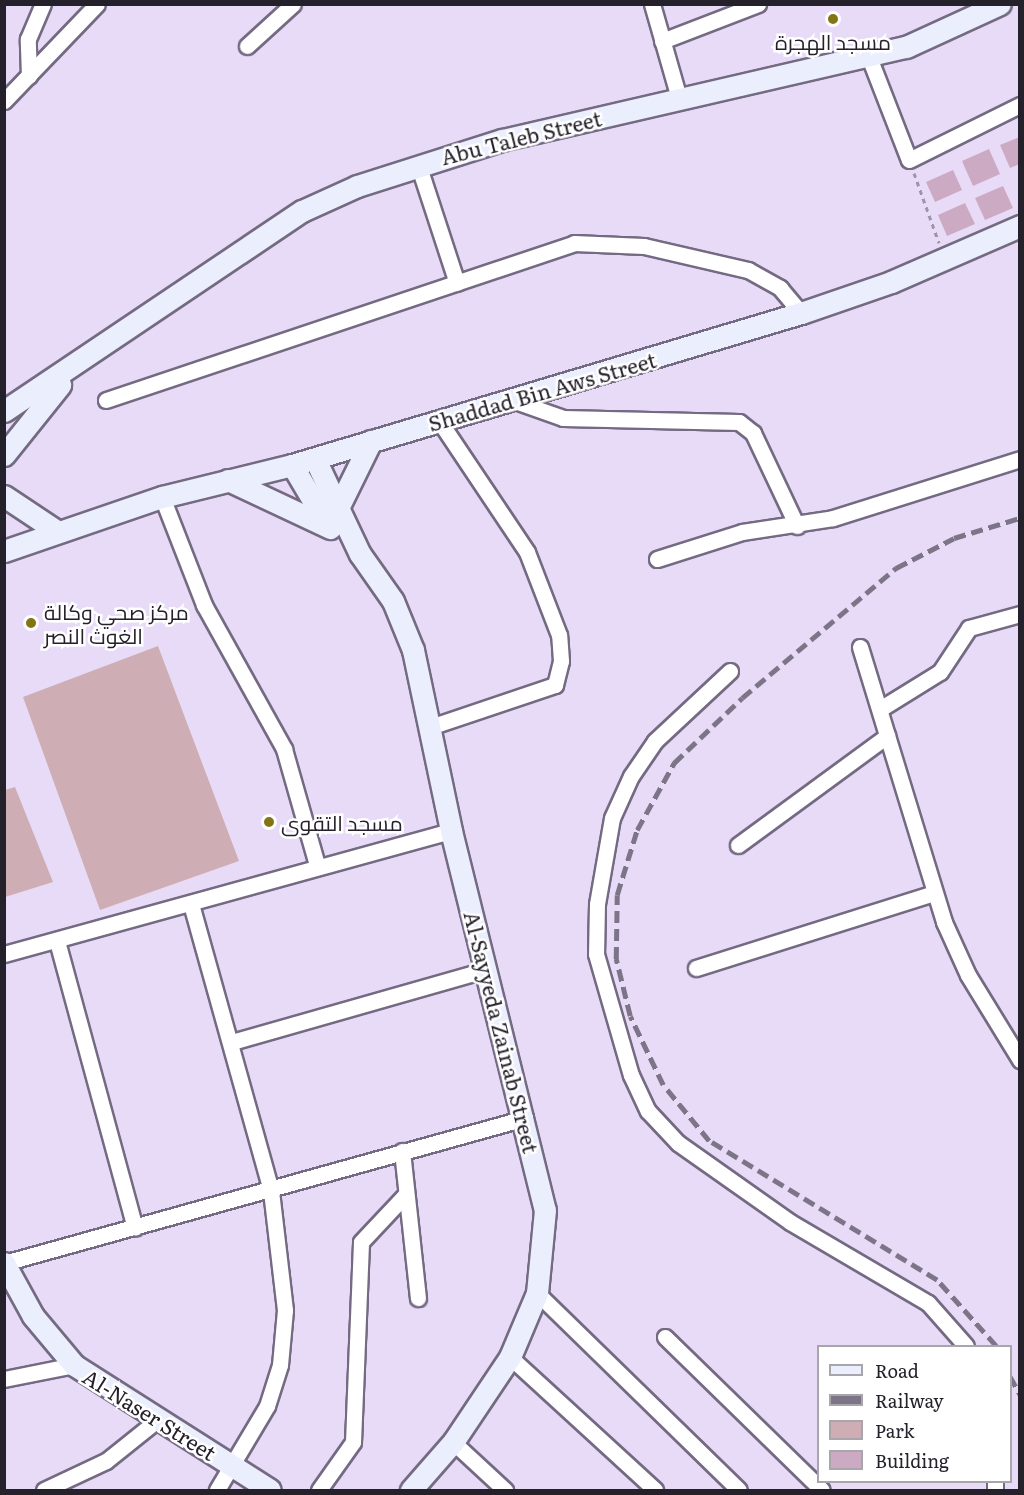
<!DOCTYPE html>
<meta charset="utf-8">
<style>
body{margin:0}
#map{position:relative;width:1024px;height:1495px;overflow:hidden;background:#e7dbf7;font-family:Literata,Cairo,serif}
div>[style]{position:absolute}
.green>*{inset:0;background:#ceaeb4}
.building>*{inset:0;background:#cdaac4}
.path>*{height:3px;margin-top:-1.5px;transform-origin:0;background:repeating-linear-gradient(90deg,#9d94a9 0 4.5px,transparent 0 9px)}
.roads{filter:drop-shadow(2px 0 #746a82) drop-shadow(-2px 0 #746a82) drop-shadow(0 2px #746a82) drop-shadow(0 -2px #746a82)}
.street>*{height:15px;margin:-7.5px;padding:0 7.5px;transform-origin:7.5px;border-radius:7.5px;background:#fff}
.secondary>*{height:21px;margin:-10.5px;padding:0 10.5px;transform-origin:10.5px;border-radius:10.5px;background:#ebeefc}
.rail>*{height:4.5px;margin-top:-2.25px;transform-origin:0;background:repeating-linear-gradient(90deg,#7c7587 0 12px,transparent 0 18px)}
.dots>*{width:16px;height:16px;translate:-50% -50%;box-sizing:border-box;border:3px solid #fff;border-radius:50%}
span{translate:-50% -50%;white-space:nowrap;text-align:center;line-height:1.15;-webkit-text-stroke:5px #fff;paint-order:stroke}
.poi-label{font-size:21px;color:#25212b}
.left{translate:0 -50%;text-align:left}
.street-label{font-size:21px;color:#25212b}
.frame{position:absolute;inset:0;border:6px solid #25212b;pointer-events:none}
.legend{position:absolute;left:817px;top:1345px;width:195px;height:138px;box-sizing:border-box;background:#fff;border:2px solid #a8a6aa;margin:0;padding:8px 10px;list-style:none;font-size:18px;color:#25212b}
.legend li{display:flex;align-items:center;gap:12px;height:30px}
.legend b{width:30px;border:2px solid #a8a6aa}
</style>
<div id="map">
<div class="green">
<i style="clip-path:polygon(158px 646px,239px 861px,100px 910px,23px 697px)"></i>
<i style="clip-path:polygon(15px 787px,53px 882px,5px 897px,5px 790px)"></i>
</div>
<div class="building">
<i style="clip-path:polygon(1020px 137px,1020px 164px,1010px 168px,1000px 145px)"></i>
<i style="clip-path:polygon(989px 149px,1000px 174px,973px 186px,962px 161px)"></i>
<i style="clip-path:polygon(953px 170px,962px 190px,935px 202px,926px 182px)"></i>
<i style="clip-path:polygon(1003px 186px,1013px 208px,985px 220px,975px 198px)"></i>
<i style="clip-path:polygon(965px 203px,975px 224px,947px 236px,938px 215px)"></i>
</div>
<div class="path">
<i style="left:914px;top:173px;width:74px;rotate:70.3deg"></i>
</div>
<div class="roads">
<div class="street">
<i style="left:652px;top:4px;width:98px;rotate:74deg"></i>
<i style="left:662px;top:41px;width:103px;rotate:-21.1deg"></i>
<i style="left:247px;top:46px;width:62px;rotate:-42.4deg"></i>
<i style="left:869px;top:57px;width:110px;rotate:68.8deg"></i>
<i style="left:909px;top:160px;width:124px;rotate:-26.4deg"></i>
<i style="left:29px;top:76px;width:37px;rotate:-92deg"></i>
<i style="left:28px;top:39px;width:38px;rotate:-67deg"></i>
<i style="left:4px;top:101px;width:134px;rotate:-46.2deg"></i>
<i style="left:418px;top:164px;width:125px;rotate:71.9deg"></i>
<i style="left:106px;top:400px;width:494px;rotate:-18.5deg"></i>
<i style="left:574px;top:243px;width:70px;rotate:2.5deg"></i>
<i style="left:644px;top:246px;width:107px;rotate:13deg"></i>
<i style="left:748px;top:270px;width:37px;rotate:29deg"></i>
<i style="left:780px;top:288px;width:33px;rotate:50deg"></i>
<i style="left:512px;top:400px;width:54px;rotate:19.4deg"></i>
<i style="left:563px;top:418px;width:176px;rotate:1.3deg"></i>
<i style="left:739px;top:422px;width:18px;rotate:38deg"></i>
<i style="left:753px;top:433px;width:103px;rotate:64.7deg"></i>
<i style="left:162px;top:497px;width:116px;rotate:68.7deg"></i>
<i style="left:204px;top:605px;width:165px;rotate:60.9deg"></i>
<i style="left:284px;top:749px;width:121px;rotate:74.1deg"></i>
<i style="left:657px;top:559px;width:89px;rotate:-17.6deg"></i>
<i style="left:742px;top:532px;width:92px;rotate:-8.7deg"></i>
<i style="left:833px;top:518px;width:196px;rotate:-17.5deg"></i>
<i style="left:860px;top:647px;width:288px;rotate:73deg"></i>
<i style="left:944px;top:922px;width:58px;rotate:65.6deg"></i>
<i style="left:968px;top:975px;width:100px;rotate:58.5deg"></i>
<i style="left:730px;top:671px;width:103px;rotate:137deg"></i>
<i style="left:655px;top:741px;width:42px;rotate:124.4deg"></i>
<i style="left:631px;top:776px;width:46px;rotate:114.3deg"></i>
<i style="left:612px;top:818px;width:87px;rotate:99.9deg"></i>
<i style="left:597px;top:904px;width:50px;rotate:91.1deg"></i>
<i style="left:596px;top:954px;width:126px;rotate:73.9deg"></i>
<i style="left:631px;top:1075px;width:40px;rotate:65deg"></i>
<i style="left:648px;top:1111px;width:44px;rotate:46.8deg"></i>
<i style="left:678px;top:1143px;width:137px;rotate:35.2deg"></i>
<i style="left:790px;top:1222px;width:160px;rotate:30.4deg"></i>
<i style="left:928px;top:1303px;width:57px;rotate:48.5deg"></i>
<i style="left:880px;top:709px;width:70px;rotate:-31.7deg"></i>
<i style="left:940px;top:672px;width:53px;rotate:-56.6deg"></i>
<i style="left:969px;top:628px;width:53px;rotate:-15.4deg"></i>
<i style="left:430px;top:727px;width:132px;rotate:-18.6deg"></i>
<i style="left:555px;top:685px;width:25px;rotate:-76deg"></i>
<i style="left:561px;top:661px;width:26px;rotate:-94deg"></i>
<i style="left:559px;top:635px;width:89px;rotate:-111.1deg"></i>
<i style="left:527px;top:552px;width:160px;rotate:-123.8deg"></i>
<i style="left:738px;top:845px;width:185px;rotate:-36.2deg"></i>
<i style="left:191px;top:904px;width:298px;rotate:74.4deg"></i>
<i style="left:271px;top:1191px;width:120px;rotate:83.3deg"></i>
<i style="left:285px;top:1310px;width:55px;rotate:95.2deg"></i>
<i style="left:280px;top:1365px;width:43px;rotate:107.6deg"></i>
<i style="left:267px;top:1406px;width:98px;rotate:120.8deg"></i>
<i style="left:57px;top:941px;width:297px;rotate:74.8deg"></i>
<i style="left:4px;top:954px;width:464px;rotate:-15.4deg"></i>
<i style="left:696px;top:968px;width:250px;rotate:-17.5deg"></i>
<i style="left:232px;top:1042px;width:263px;rotate:-15.9deg"></i>
<i style="left:402px;top:1151px;width:148px;rotate:83.8deg"></i>
<i style="left:4px;top:1263px;width:541px;rotate:-15.55deg"></i>
<i style="left:537px;top:1293px;width:282px;rotate:44.3deg"></i>
<i style="left:665px;top:1337px;width:219px;rotate:44.3deg"></i>
<i style="left:510px;top:1357px;width:197px;rotate:42.5deg"></i>
<i style="left:4px;top:1379px;width:71px;rotate:-11.3deg"></i>
<i style="left:453px;top:1442px;width:71px;rotate:42.7deg"></i>
<i style="left:44px;top:1490px;width:68px;rotate:-25.1deg"></i>
<i style="left:106px;top:1461px;width:64px;rotate:-38.7deg"></i>
<i style="left:319px;top:1490px;width:59px;rotate:-54.7deg"></i>
<i style="left:353px;top:1442px;width:200px;rotate:-87.7deg"></i>
<i style="left:361px;top:1242px;width:66px;rotate:-46.8deg"></i>
<i style="left:995px;top:1490px;width:8px;rotate:-90deg"></i>
</div>
<div class="secondary">
<i style="left:4px;top:411px;width:359px;rotate:-33.9deg"></i>
<i style="left:302px;top:211px;width:60px;rotate:-24.4deg"></i>
<i style="left:357px;top:186px;width:152px;rotate:-17.6deg"></i>
<i style="left:502px;top:140px;width:415px;rotate:-13deg"></i>
<i style="left:906px;top:47px;width:103px;rotate:-24.6deg"></i>
<i style="left:4px;top:455px;width:90px;rotate:-51.3deg"></i>
<i style="left:315px;top:459px;width:105px;rotate:64.7deg"></i>
<i style="left:360px;top:554px;width:57px;rotate:54.9deg"></i>
<i style="left:393px;top:601px;width:53px;rotate:67.8deg"></i>
<i style="left:413px;top:650px;width:185px;rotate:78.1deg"></i>
<i style="left:451px;top:831px;width:390px;rotate:76.1deg"></i>
<i style="left:545px;top:1210px;width:83px;rotate:95.5deg"></i>
<i style="left:537px;top:1293px;width:69px;rotate:112.9deg"></i>
<i style="left:510px;top:1357px;width:102px;rotate:123.8deg"></i>
<i style="left:453px;top:1442px;width:64px;rotate:131.2deg"></i>
<i style="left:292px;top:465px;width:71px;rotate:59.5deg"></i>
<i style="left:228px;top:480px;width:113px;rotate:25.2deg"></i>
<i style="left:4px;top:496px;width:61px;rotate:33.7deg"></i>
<i style="left:338px;top:508px;width:75px;rotate:-63.8deg"></i>
<i style="left:4px;top:551px;width:167px;rotate:-18.9deg"></i>
<i style="left:162px;top:497px;width:134px;rotate:-13.8deg"></i>
<i style="left:292px;top:465px;width:531px;rotate:-16.63deg"></i>
<i style="left:801px;top:313px;width:95px;rotate:-19deg"></i>
<i style="left:891px;top:282px;width:141px;rotate:-23.5deg"></i>
<i style="left:4px;top:1263px;width:60px;rotate:61.3deg"></i>
<i style="left:33px;top:1316px;width:64px;rotate:50.1deg"></i>
<i style="left:74px;top:1365px;width:232px;rotate:32.5deg"></i>
</div>
</div>
<div class="rail">
<i style="left:996px;top:1346px;width:89px;rotate:-131.8deg"></i>
<i style="left:937px;top:1280px;width:267px;rotate:-148.6deg"></i>
<i style="left:709px;top:1141px;width:72px;rotate:-129.4deg"></i>
<i style="left:663px;top:1085px;width:76px;rotate:-115.6deg"></i>
<i style="left:630px;top:1016px;width:59px;rotate:-103.8deg"></i>
<i style="left:616px;top:959px;width:64px;rotate:-89.1deg"></i>
<i style="left:617px;top:895px;width:68px;rotate:-72.9deg"></i>
<i style="left:637px;top:830px;width:77px;rotate:-61.1deg"></i>
<i style="left:674px;top:763px;width:94px;rotate:-43.7deg"></i>
<i style="left:742px;top:698px;width:202px;rotate:-40.2deg"></i>
<i style="left:896px;top:568px;width:65px;rotate:-27.3deg"></i>
<i style="left:954px;top:538px;width:69px;rotate:-16.9deg"></i>
<i style="left:1010px;top:1376px;width:21px;rotate:61deg"></i>
</div>
<div class="dots">
<i style="left:833px;top:19px;background:#847416"></i>
<i style="left:31px;top:623px;background:#847416"></i>
<i style="left:269px;top:822px;background:#847416"></i>
</div>
<div class="poi-label">
<span style="left:833px;top:41px">مسجد الهجرة</span>
<span class="left" style="left:44px;top:623px">مركز صحي وكالة<br>الغوث النصر</span>
<span class="left" style="left:281px;top:822px">مسجد التقوى</span>
</div>
<div class="street-label">
<span style="left:521px;top:137px;rotate:-14deg">Abu Taleb Street</span>
<span style="left:542px;top:391px;rotate:-16deg">Shaddad Bin Aws Street</span>
<span style="left:502px;top:1032px;rotate:76deg">Al-Sayyeda Zainab Street</span>
<span style="left:150px;top:1414px;rotate:32deg">Al-Naser Street</span>
</div>
<div class="frame"></div>
<ul class="legend">
<li><b style="height:8px;background:#ebeefc"></b>Road</li>
<li><b style="height:8px;background:#7c7587"></b>Railway</li>
<li><b style="height:16px;background:#ceaeb4"></b>Park</li>
<li><b style="height:16px;background:#cdaac4"></b>Building</li>
</ul>
</div>
